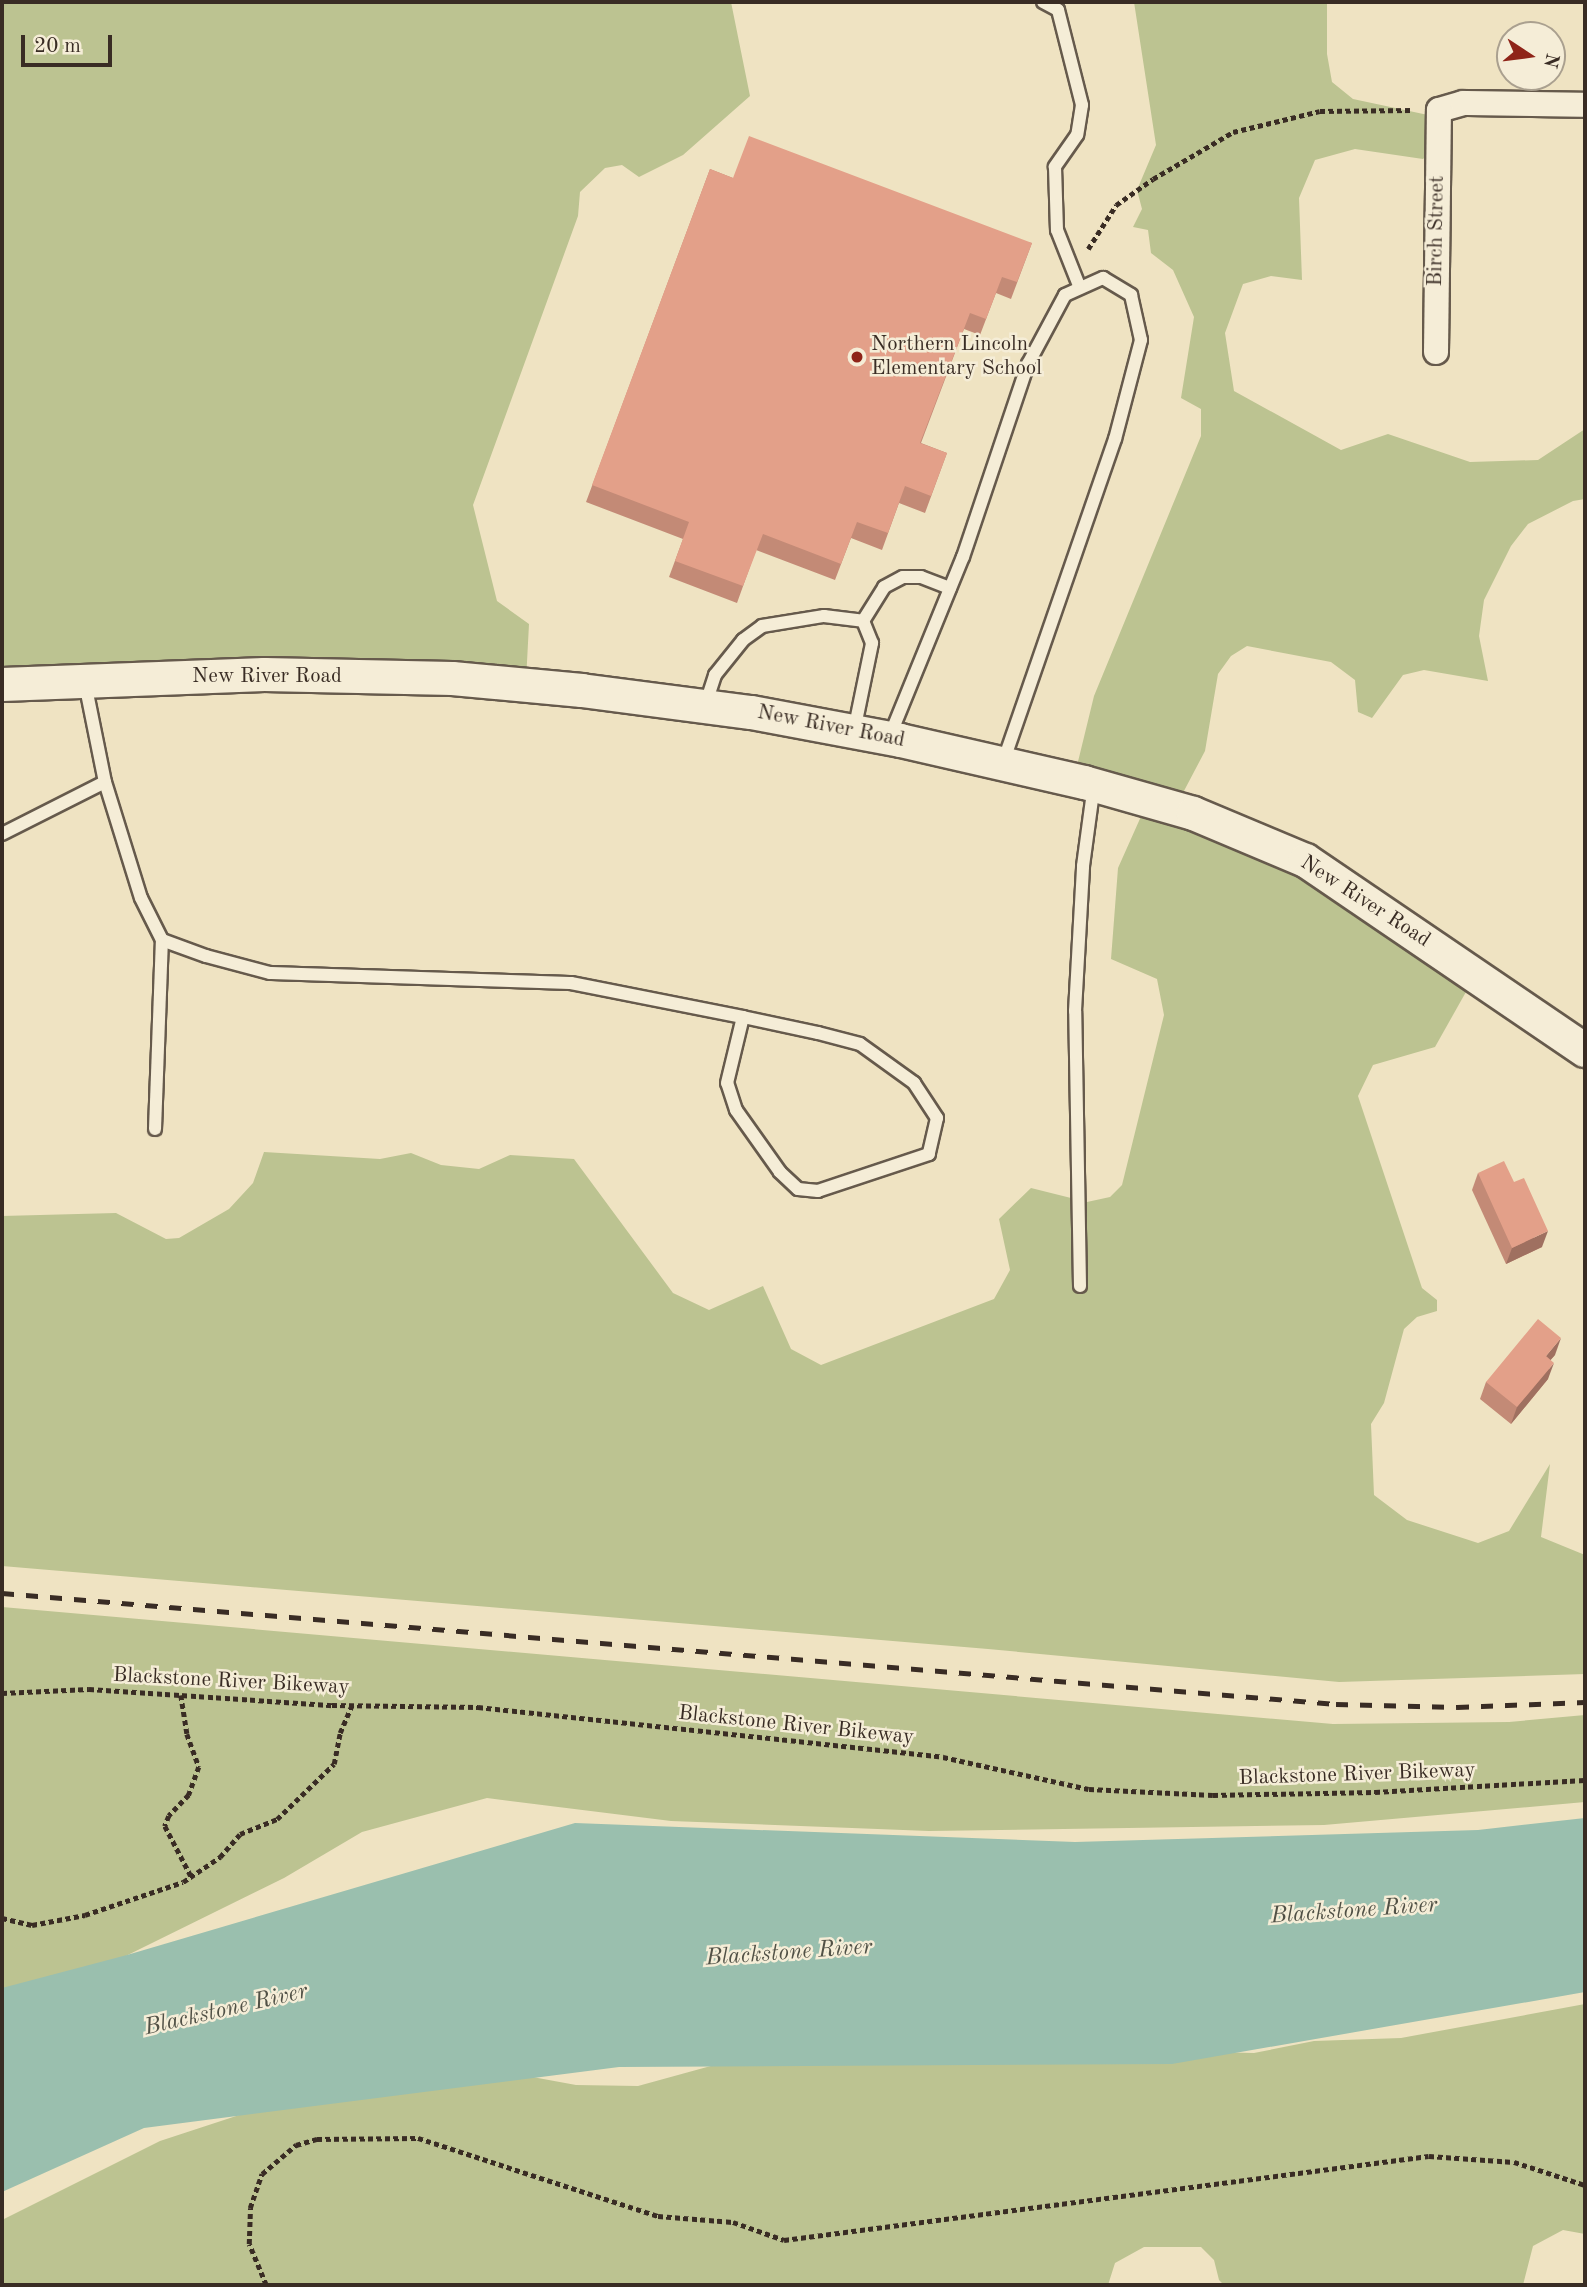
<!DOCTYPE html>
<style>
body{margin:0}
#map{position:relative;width:1587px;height:2287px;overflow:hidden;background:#efe3c2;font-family:"Old Standard TT",serif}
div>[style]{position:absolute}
.green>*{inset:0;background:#bcc391}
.water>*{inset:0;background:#9abfae}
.path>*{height:4.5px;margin-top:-2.25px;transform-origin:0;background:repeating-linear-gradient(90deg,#392c24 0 5px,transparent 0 8.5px)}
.roads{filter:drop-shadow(2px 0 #665a4c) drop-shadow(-2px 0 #665a4c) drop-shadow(0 2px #665a4c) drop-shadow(0 -2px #665a4c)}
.lane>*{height:12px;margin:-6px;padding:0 6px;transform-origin:6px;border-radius:6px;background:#f5edd7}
.street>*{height:24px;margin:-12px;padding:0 12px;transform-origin:12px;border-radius:12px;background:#f5edd7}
.secondary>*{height:33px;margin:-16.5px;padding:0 16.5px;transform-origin:16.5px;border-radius:16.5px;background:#f5edd7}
.rail>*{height:5px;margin-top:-2.5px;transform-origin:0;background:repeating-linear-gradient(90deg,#392c24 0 12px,transparent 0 24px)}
.wall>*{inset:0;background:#c38a76}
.shaded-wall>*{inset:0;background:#9f7060}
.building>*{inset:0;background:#e3a089}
.dots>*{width:19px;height:19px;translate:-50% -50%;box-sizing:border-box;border:4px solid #f5edd7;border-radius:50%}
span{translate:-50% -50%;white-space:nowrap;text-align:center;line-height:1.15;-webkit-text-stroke:5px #f5edd7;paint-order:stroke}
.street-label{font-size:21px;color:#392c24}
.poi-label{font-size:21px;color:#392c24}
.left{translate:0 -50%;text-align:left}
.water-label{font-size:23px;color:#515146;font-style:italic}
.frame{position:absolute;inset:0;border:4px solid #392c24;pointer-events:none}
.north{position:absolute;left:1496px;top:21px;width:70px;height:70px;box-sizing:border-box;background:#f5edd7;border:2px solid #aaa08f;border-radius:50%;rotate:103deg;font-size:19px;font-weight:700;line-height:28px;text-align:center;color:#392c24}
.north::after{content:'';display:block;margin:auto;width:24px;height:32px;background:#8f2418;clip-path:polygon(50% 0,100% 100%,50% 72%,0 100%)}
.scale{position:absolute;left:21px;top:35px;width:91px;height:32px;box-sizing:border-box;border:4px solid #392c24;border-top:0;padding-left:9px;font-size:21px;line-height:24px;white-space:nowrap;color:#392c24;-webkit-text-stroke:5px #f5edd7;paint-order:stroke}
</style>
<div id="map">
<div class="green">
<i style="clip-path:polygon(2px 2px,731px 2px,750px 96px,683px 155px,639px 177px,622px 165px,605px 168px,580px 192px,578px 216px,473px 505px,497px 601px,529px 624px,526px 681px,2px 682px)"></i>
<i style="clip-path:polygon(1134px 2px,1327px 2px,1327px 54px,1332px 82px,1353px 99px,1428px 115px,1426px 156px,1423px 159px,1355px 149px,1315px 160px,1299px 198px,1302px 280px,1271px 276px,1243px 284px,1225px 333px,1234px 391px,1341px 450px,1388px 434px,1470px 462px,1538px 460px,1585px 429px,1585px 499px,1573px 501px,1528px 524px,1511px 546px,1484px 600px,1479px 636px,1488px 681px,1424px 670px,1403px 675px,1372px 718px,1358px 712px,1355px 680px,1331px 662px,1247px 646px,1231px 656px,1218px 674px,1205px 751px,1175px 808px,1300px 864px,1471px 983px,1435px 1047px,1373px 1065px,1358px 1096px,1422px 1288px,1437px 1300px,1437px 1311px,1417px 1317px,1404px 1329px,1384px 1403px,1371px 1424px,1374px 1495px,1407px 1520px,1478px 1543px,1509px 1531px,1550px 1464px,1541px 1537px,1585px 1555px,1585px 1674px,1339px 1682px,988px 1649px,2px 1566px,2px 1216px,116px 1213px,166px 1239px,179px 1238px,229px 1209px,253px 1183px,264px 1152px,380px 1159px,411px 1153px,441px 1165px,479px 1169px,510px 1155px,574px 1159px,673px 1293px,709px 1310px,763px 1286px,791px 1349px,821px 1365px,994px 1299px,1010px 1270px,999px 1219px,1031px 1188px,1087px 1202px,1110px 1197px,1122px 1185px,1164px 1015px,1157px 979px,1111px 959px,1118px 868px,1147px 803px,1075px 774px,1094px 696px,1201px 436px,1201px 409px,1181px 398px,1194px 317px,1173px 270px,1151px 253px,1148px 230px,1133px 227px,1142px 209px,1137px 190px,1156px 145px)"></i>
<i style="clip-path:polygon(2px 1607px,1333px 1724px,1509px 1722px,1585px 1715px,1585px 1802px,1324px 1825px,929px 1831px,671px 1821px,487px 1798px,362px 1832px,284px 1878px,2px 2017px)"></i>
<i style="clip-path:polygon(1585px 2004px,1585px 2234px,1563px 2230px,1533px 2246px,1523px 2285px,1224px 2285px,1219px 2280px,1214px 2260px,1201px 2247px,1144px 2247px,1115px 2263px,1108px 2285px,2px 2285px,2px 2220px,160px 2141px,319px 2089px,500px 2071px,576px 2085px,638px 2086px,718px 2064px,979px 2047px,1254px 2053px,1314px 2041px,1401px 2038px)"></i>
</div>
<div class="water">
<i style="clip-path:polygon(1585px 1818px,1585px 1992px,1172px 2064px,619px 2067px,144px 2128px,2px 2192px,2px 1988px,127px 1955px,575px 1823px,1075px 1842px,1478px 1830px)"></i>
</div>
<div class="path">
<i style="left:1088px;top:249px;width:52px;rotate:-57.5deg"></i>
<i style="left:1116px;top:205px;width:45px;rotate:-35.1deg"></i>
<i style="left:1153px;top:179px;width:93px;rotate:-30.4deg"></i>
<i style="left:1233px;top:132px;width:89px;rotate:-13.6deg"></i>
<i style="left:1320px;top:111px;width:93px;rotate:-0.6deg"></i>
<i style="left:2px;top:1693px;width:87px;rotate:-2.6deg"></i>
<i style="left:89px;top:1689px;width:244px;rotate:3.8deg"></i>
<i style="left:332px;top:1705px;width:146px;rotate:0.8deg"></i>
<i style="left:478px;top:1707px;width:468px;rotate:6.1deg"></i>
<i style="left:943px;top:1757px;width:149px;rotate:12.4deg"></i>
<i style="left:1089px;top:1789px;width:124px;rotate:2.8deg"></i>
<i style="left:1213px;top:1795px;width:162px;rotate:-1.1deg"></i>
<i style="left:1375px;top:1792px;width:210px;rotate:-3.3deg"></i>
<i style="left:181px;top:1695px;width:39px;rotate:81deg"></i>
<i style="left:187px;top:1734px;width:35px;rotate:70deg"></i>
<i style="left:199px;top:1767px;width:30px;rotate:110deg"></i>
<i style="left:189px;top:1795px;width:29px;rotate:134deg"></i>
<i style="left:169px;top:1816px;width:11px;rotate:112deg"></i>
<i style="left:165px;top:1826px;width:56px;rotate:62.5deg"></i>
<i style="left:2px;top:1918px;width:31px;rotate:13deg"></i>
<i style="left:32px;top:1925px;width:54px;rotate:-10.7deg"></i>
<i style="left:85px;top:1915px;width:103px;rotate:-18.6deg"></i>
<i style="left:183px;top:1882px;width:45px;rotate:-34deg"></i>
<i style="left:220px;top:1857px;width:30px;rotate:-49deg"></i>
<i style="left:240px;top:1834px;width:40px;rotate:-22deg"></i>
<i style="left:277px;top:1819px;width:79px;rotate:-44deg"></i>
<i style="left:334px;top:1764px;width:32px;rotate:-79deg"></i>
<i style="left:340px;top:1733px;width:30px;rotate:-67deg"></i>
<i style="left:266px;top:2285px;width:44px;rotate:-112.5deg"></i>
<i style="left:249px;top:2244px;width:36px;rotate:-88deg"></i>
<i style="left:250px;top:2208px;width:36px;rotate:-71deg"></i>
<i style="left:262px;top:2174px;width:45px;rotate:-40.5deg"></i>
<i style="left:296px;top:2145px;width:22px;rotate:-16deg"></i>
<i style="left:317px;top:2139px;width:101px;rotate:-0.6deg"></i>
<i style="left:418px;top:2138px;width:252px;rotate:18deg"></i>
<i style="left:658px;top:2216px;width:75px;rotate:4.6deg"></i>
<i style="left:733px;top:2222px;width:54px;rotate:19.4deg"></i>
<i style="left:784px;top:2240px;width:650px;rotate:-7.42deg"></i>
<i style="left:1429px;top:2156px;width:85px;rotate:4deg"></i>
<i style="left:1514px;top:2162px;width:75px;rotate:17.9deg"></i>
</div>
<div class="roads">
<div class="lane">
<i style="left:1043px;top:2px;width:17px;rotate:28deg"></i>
<i style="left:1058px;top:10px;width:98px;rotate:75.8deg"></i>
<i style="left:1082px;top:105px;width:30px;rotate:99deg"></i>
<i style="left:1077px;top:135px;width:39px;rotate:125deg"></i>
<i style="left:1055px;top:167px;width:63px;rotate:88.2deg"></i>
<i style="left:1057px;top:230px;width:62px;rotate:68.4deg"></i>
<i style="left:863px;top:621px;width:40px;rotate:-58deg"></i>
<i style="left:884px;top:587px;width:21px;rotate:-28deg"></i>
<i style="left:903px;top:577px;width:18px"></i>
<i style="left:921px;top:577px;width:31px;rotate:21deg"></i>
<i style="left:85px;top:683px;width:101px;rotate:78.6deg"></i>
<i style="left:705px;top:706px;width:33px;rotate:-72deg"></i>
<i style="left:715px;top:675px;width:45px;rotate:-51.3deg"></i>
<i style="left:743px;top:640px;width:24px;rotate:-36deg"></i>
<i style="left:762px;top:626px;width:63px;rotate:-9.2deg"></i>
<i style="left:824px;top:616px;width:39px;rotate:7deg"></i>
<i style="left:854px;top:731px;width:90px;rotate:-78.4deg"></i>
<i style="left:872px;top:643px;width:24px;rotate:-112deg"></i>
<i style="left:889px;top:738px;width:196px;rotate:-67.8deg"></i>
<i style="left:963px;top:557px;width:204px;rotate:-71.4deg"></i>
<i style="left:1028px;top:364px;width:78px;rotate:-61.8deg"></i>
<i style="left:1065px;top:295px;width:42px;rotate:-24.1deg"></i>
<i style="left:1103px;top:278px;width:33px;rotate:31deg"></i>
<i style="left:1131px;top:295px;width:46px;rotate:77.5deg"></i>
<i style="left:1141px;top:340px;width:102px;rotate:104.7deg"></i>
<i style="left:1115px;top:439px;width:342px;rotate:109.1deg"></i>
<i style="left:2px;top:834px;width:115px;rotate:-26.8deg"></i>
<i style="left:105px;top:782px;width:121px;rotate:72.8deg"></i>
<i style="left:141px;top:898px;width:47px;rotate:63.4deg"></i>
<i style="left:162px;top:940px;width:47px;rotate:20deg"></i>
<i style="left:206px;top:956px;width:66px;rotate:14.9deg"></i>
<i style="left:270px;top:973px;width:301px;rotate:1.9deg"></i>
<i style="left:571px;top:983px;width:175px;rotate:11.2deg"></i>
<i style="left:743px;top:1017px;width:77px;rotate:12deg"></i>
<i style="left:818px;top:1033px;width:43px;rotate:14.7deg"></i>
<i style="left:860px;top:1044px;width:67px;rotate:35.8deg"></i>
<i style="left:914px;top:1083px;width:42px;rotate:56.7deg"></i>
<i style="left:937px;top:1118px;width:37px;rotate:103deg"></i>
<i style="left:929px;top:1154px;width:117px;rotate:161.6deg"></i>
<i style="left:818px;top:1191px;width:20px;rotate:-174deg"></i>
<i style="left:798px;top:1189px;width:25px;rotate:-137deg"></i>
<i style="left:780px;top:1172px;width:76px;rotate:-125.4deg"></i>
<i style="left:736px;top:1110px;width:28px;rotate:-108deg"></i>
<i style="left:727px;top:1083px;width:68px;rotate:-76.4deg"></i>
<i style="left:155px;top:1129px;width:189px;rotate:-87.9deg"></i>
<i style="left:1080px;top:1286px;width:275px;rotate:-91deg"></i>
<i style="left:1075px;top:1011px;width:145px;rotate:-86.8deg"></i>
<i style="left:1083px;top:866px;width:82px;rotate:-82.3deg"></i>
</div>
<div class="street">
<i style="left:1436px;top:352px;width:242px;rotate:-89.3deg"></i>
<i style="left:1439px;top:110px;width:25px;rotate:-16deg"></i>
<i style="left:1463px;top:103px;width:122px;rotate:0.9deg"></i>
</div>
<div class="secondary">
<i style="left:2px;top:684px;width:262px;rotate:-2.2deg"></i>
<i style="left:264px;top:674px;width:188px;rotate:1.2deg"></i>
<i style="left:452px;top:678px;width:130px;rotate:5.3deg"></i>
<i style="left:581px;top:690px;width:171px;rotate:7.4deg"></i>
<i style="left:751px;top:712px;width:152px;rotate:10.6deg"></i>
<i style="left:900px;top:740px;width:189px;rotate:12.9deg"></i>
<i style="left:1084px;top:782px;width:113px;rotate:15.9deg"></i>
<i style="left:1193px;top:813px;width:121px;rotate:22.8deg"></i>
<i style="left:1305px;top:860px;width:338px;rotate:34.2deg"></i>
</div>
</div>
<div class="rail">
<i style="left:2px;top:1593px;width:1339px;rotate:4.76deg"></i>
<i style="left:1336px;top:1704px;width:121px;rotate:1.4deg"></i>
<i style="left:1457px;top:1707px;width:128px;rotate:-2.2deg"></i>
</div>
<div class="wall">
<i style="clip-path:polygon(710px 169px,733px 178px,1032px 243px,1011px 299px,996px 293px,980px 335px,964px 329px,921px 443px,947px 453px,925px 513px,899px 503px,882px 550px,851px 538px,835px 580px,756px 550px,737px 603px,669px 577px,683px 539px,586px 502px)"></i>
<i style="clip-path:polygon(1478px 1173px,1542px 1247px,1506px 1264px,1472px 1190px)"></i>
<i style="clip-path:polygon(1555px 1355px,1550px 1360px,1548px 1379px,1511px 1424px,1480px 1399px,1486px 1382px)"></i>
</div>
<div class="shaded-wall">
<i style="clip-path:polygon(1548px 1231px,1542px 1247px,1506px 1264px,1512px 1248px)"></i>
<i style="clip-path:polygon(1561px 1338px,1555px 1355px,1540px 1372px,1546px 1356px)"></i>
<i style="clip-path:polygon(1554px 1363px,1548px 1379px,1511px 1424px,1517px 1407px)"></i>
</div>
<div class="building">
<i style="clip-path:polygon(749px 136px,1032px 243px,1017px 282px,1002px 277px,986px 319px,970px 313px,920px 443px,947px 453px,931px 496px,905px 486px,888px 533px,857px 522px,841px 564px,763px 534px,743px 586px,675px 561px,689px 522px,592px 485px,710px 169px,733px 178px)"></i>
<i style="clip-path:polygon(1504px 1161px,1514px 1182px,1524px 1178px,1548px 1231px,1512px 1248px,1478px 1173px)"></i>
<i style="clip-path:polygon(1538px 1319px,1561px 1338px,1546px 1356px,1554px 1363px,1517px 1407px,1486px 1382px)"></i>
</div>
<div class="dots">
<i style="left:857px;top:357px;background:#8f2418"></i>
</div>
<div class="street-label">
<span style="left:1437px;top:231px;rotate:-89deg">Birch Street</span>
<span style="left:267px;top:677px">New River Road</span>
<span style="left:831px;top:727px;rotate:11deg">New River Road</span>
<span style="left:1365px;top:902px;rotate:33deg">New River Road</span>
<span style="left:231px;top:1682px;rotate:3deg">Blackstone River Bikeway</span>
<span style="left:796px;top:1726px;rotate:6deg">Blackstone River Bikeway</span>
<span style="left:1357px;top:1775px;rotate:-2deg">Blackstone River Bikeway</span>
</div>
<div class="poi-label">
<span class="left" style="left:871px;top:357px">Northern Lincoln<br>Elementary School</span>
</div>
<div class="water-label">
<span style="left:1354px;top:1911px;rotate:-4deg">Blackstone River</span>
<span style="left:789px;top:1953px;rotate:-4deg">Blackstone River</span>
<span style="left:226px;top:2010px;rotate:-13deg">Blackstone River</span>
</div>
<div class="frame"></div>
<div class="north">N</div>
<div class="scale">20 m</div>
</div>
